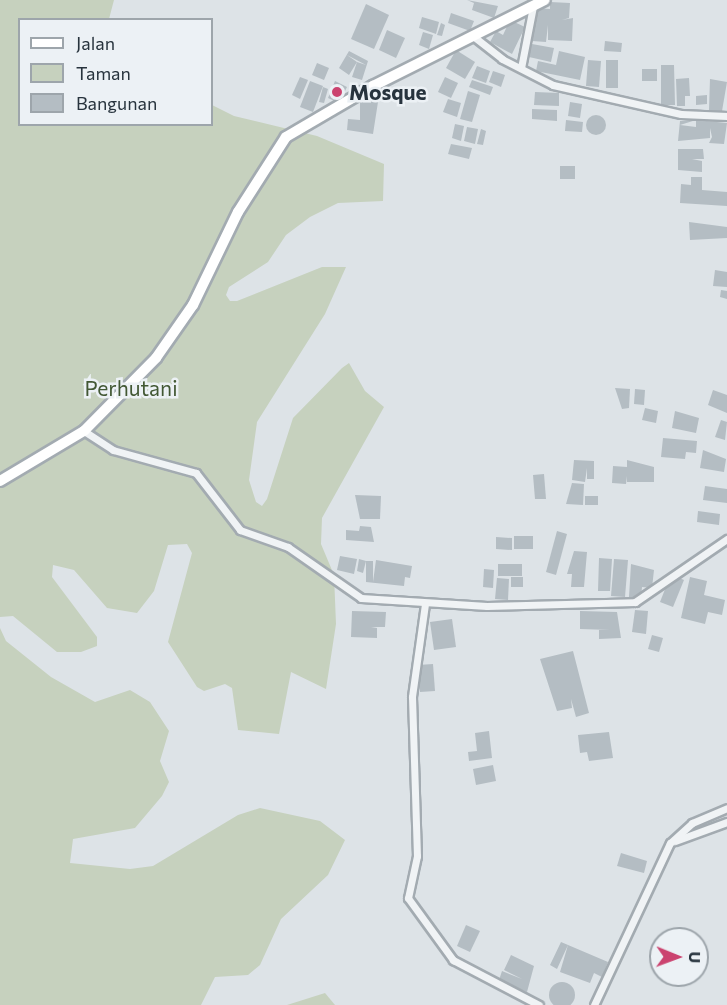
<!DOCTYPE html>
<style>
body{margin:0}
#map{position:relative;width:727px;height:1005px;overflow:hidden;background:#dde3e7;font-family:Commissioner,sans-serif}
div>[style]{position:absolute}
.green>*{inset:0;background:#c6d1be}
.building>*{inset:0;background:#b4bdc3}
.round{border-radius:50%}
.roads{filter:drop-shadow(2px 0 #a3abb1) drop-shadow(-2px 0 #a3abb1) drop-shadow(0 2px #a3abb1) drop-shadow(0 -2px #a3abb1)}
.street>*{height:7px;margin:-3.5px;padding:0 3.5px;transform-origin:3.5px;border-radius:3.5px;background:#f0f3f5}
.secondary>*{height:10px;margin:-5px;padding:0 5px;transform-origin:5px;border-radius:5px;background:#fff}
.dots>*{width:16px;height:16px;translate:-50% -50%;box-sizing:border-box;border:3px solid #ecf1f5;border-radius:50%}
span{translate:-50% -50%;white-space:nowrap;text-align:center;line-height:1.15;-webkit-text-stroke:5px #ecf1f5;paint-order:stroke}
.poi-label{font-size:21px;color:#27333d;font-weight:700}
.left{translate:0 -50%;text-align:left}
.park-label{font-size:21px;color:#425834}
.legend{position:absolute;left:18px;top:18px;width:195px;height:108px;box-sizing:border-box;background:#ecf1f5;border:2px solid #9da5ab;margin:0;padding:8px 10px;list-style:none;font-size:18px;color:#27333d}
.legend li{display:flex;align-items:center;gap:12px;height:30px}
.legend b{width:30px;border:2px solid #9da5ab}
.north{position:absolute;left:649px;top:927px;width:60px;height:60px;box-sizing:border-box;background:#ecf1f5;border:2px solid #9da5ab;border-radius:50%;rotate:91deg;font-size:16px;font-weight:700;line-height:24px;text-align:center;color:#27333d}
.north::after{content:'';display:block;margin:auto;width:21px;height:27px;background:#cb436f;clip-path:polygon(50% 0,100% 100%,50% 72%,0 100%)}
</style>
<div id="map">
<div class="green">
<i style="clip-path:polygon(0 0,114px 0,109px 19px,20px 20px,20px 124px,212px 124px,212px 105px,234px 116px,317px 136px,384px 164px,383px 201px,338px 203px,310px 217px,286px 235px,268px 262px,229px 287px,226px 295px,230px 301px,237px 301px,322px 267px,346px 267px,325px 314px,257px 422px,249px 480px,256px 502px,262px 506px,267px 499px,293px 418px,342px 368px,349px 363px,365px 391px,384px 407px,322px 518px,321px 544px,334px 575px,336px 624px,326px 689px,291px 672px,279px 734px,238px 730px,232px 688px,225px 684px,204px 691px,197px 687px,168px 642px,192px 553px,187px 544px,168px 545px,154px 591px,137px 613px,107px 608px,74px 570px,53px 565px,52px 577px,97px 637px,97px 646px,81px 652px,57px 652px,13px 616px,0 617px)"></i>
<i style="clip-path:polygon(0 628px,6px 641px,51px 677px,95px 702px,130px 690px,150px 702px,169px 731px,160px 761px,169px 782px,162px 796px,135px 828px,73px 839px,70px 863px,130px 869px,153px 866px,238px 815px,260px 808px,320px 821px,345px 840px,328px 875px,281px 919px,260px 965px,248px 975px,215px 977px,201px 1005px,0 1005px)"></i>
<i style="clip-path:polygon(325px 993px,335px 1005px,287px 1005px)"></i>
</div>
<div class="building">
<i style="clip-path:polygon(467px 0,498px 6px,494px 18px,472px 10px,474px 3px)"></i>
<i style="clip-path:polygon(550px 2px,570px 3px,569px 18px,562px 20px,573px 18px,572px 41px,548px 40px,548px 25px,546px 42px,532px 41px,535px 8px,550px 9px)"></i>
<i style="clip-path:polygon(366px 4px,389px 15px,374px 49px,351px 39px)"></i>
<i style="clip-path:polygon(451px 13px,474px 21px,470px 31px,448px 23px)"></i>
<i style="clip-path:polygon(422px 17px,439px 22px,436px 34px,419px 28px)"></i>
<i style="clip-path:polygon(510px 20px,525px 27px,512px 54px,490px 42px,496px 31px,503px 35px)"></i>
<i style="clip-path:polygon(441px 23px,445px 25px,442px 36px,437px 35px)"></i>
<i style="clip-path:polygon(387px 30px,405px 38px,396px 58px,379px 50px)"></i>
<i style="clip-path:polygon(423px 32px,433px 35px,429px 49px,419px 45px)"></i>
<i style="clip-path:polygon(605px 41px,622px 43px,621px 52px,604px 51px)"></i>
<i style="clip-path:polygon(532px 44px,554px 48px,551px 62px,529px 57px)"></i>
<i style="clip-path:polygon(456px 50px,475px 62px,465px 79px,446px 68px)"></i>
<i style="clip-path:polygon(349px 51px,368px 61px,362px 80px,352px 77px,357px 62px,366px 65px,347px 55px,357px 62px,349px 75px,339px 68px)"></i>
<i style="clip-path:polygon(559px 51px,585px 57px,580px 80px,536px 71px,538px 61px,556px 65px)"></i>
<i style="clip-path:polygon(588px 60px,601px 61px,599px 87px,586px 86px)"></i>
<i style="clip-path:polygon(606px 60px,618px 60px,618px 88px,606px 88px)"></i>
<i style="clip-path:polygon(317px 63px,329px 68px,324px 80px,312px 75px)"></i>
<i style="clip-path:polygon(661px 65px,674px 65px,675px 105px,661px 105px)"></i>
<i style="clip-path:polygon(477px 66px,490px 71px,486px 83px,472px 78px)"></i>
<i style="clip-path:polygon(642px 69px,657px 69px,657px 81px,642px 81px)"></i>
<i style="clip-path:polygon(493px 71px,505px 75px,501px 87px,489px 82px)"></i>
<i style="clip-path:polygon(300px 77px,308px 80px,300px 99px,292px 95px)"></i>
<i style="clip-path:polygon(445px 77px,458px 83px,451px 98px,438px 92px)"></i>
<i style="clip-path:polygon(689px 78px,690px 96px,685px 96px,685px 106px,677px 106px,676px 79px)"></i>
<i style="clip-path:polygon(710px 79px,727px 82px,722px 111px,709px 110px)"></i>
<i style="clip-path:polygon(472px 80px,493px 87px,490px 95px,469px 87px)"></i>
<i style="clip-path:polygon(310px 81px,323px 86px,313px 112px,300px 107px)"></i>
<i style="clip-path:polygon(335px 81px,347px 87px,339px 103px,328px 98px)"></i>
<i style="clip-path:polygon(323px 87px,328px 89px,324px 103px,319px 102px)"></i>
<i style="clip-path:polygon(468px 91px,480px 95px,472px 122px,460px 119px)"></i>
<i style="clip-path:polygon(535px 92px,559px 93px,559px 106px,534px 105px)"></i>
<i style="clip-path:polygon(707px 95px,707px 104px,696px 105px,696px 96px)"></i>
<i style="clip-path:polygon(360px 99px,378px 102px,373px 134px,347px 130px,348px 119px,360px 120px)"></i>
<i style="clip-path:polygon(448px 99px,461px 103px,457px 117px,443px 112px)"></i>
<i style="clip-path:polygon(570px 102px,582px 104px,580px 118px,568px 116px)"></i>
<i style="clip-path:polygon(532px 109px,557px 110px,557px 121px,532px 119px)"></i>
<i class="round" style="left:586px;top:115px;width:20px;height:20px"></i>
<i style="clip-path:polygon(566px 120px,583px 122px,582px 132px,565px 131px)"></i>
<i style="clip-path:polygon(696px 120px,680px 125px,696px 127px,696px 120px,727px 123px,724px 144px,709px 143px,712px 137px,710px 128px,710px 138px,678px 141px,680px 121px)"></i>
<i style="clip-path:polygon(455px 124px,464px 126px,461px 141px,452px 138px)"></i>
<i style="clip-path:polygon(467px 127px,478px 129px,475px 144px,464px 141px)"></i>
<i style="clip-path:polygon(481px 129px,486px 131px,483px 145px,477px 144px)"></i>
<i style="clip-path:polygon(451px 144px,472px 148px,469px 159px,448px 154px)"></i>
<i style="clip-path:polygon(678px 149px,703px 149px,704px 159px,692px 159px,702px 161px,702px 172px,678px 170px)"></i>
<i style="clip-path:polygon(560px 166px,575px 166px,575px 179px,560px 179px)"></i>
<i style="clip-path:polygon(691px 177px,702px 177px,702px 190px,727px 192px,727px 206px,680px 203px,681px 184px,691px 185px)"></i>
<i style="clip-path:polygon(689px 222px,727px 227px,727px 238px,690px 240px)"></i>
<i style="clip-path:polygon(715px 270px,727px 272px,727px 287px,713px 286px)"></i>
<i style="clip-path:polygon(721px 290px,727px 291px,727px 299px,720px 297px)"></i>
<i style="clip-path:polygon(615px 388px,630px 389px,629px 408px,622px 409px)"></i>
<i style="clip-path:polygon(635px 389px,645px 390px,644px 405px,634px 404px)"></i>
<i style="clip-path:polygon(713px 390px,727px 395px,727px 413px,708px 405px)"></i>
<i style="clip-path:polygon(645px 408px,658px 411px,656px 423px,642px 420px)"></i>
<i style="clip-path:polygon(675px 411px,699px 418px,696px 433px,672px 428px)"></i>
<i style="clip-path:polygon(721px 420px,727px 422px,725px 440px,715px 437px)"></i>
<i style="clip-path:polygon(663px 438px,697px 441px,696px 453px,686px 452px,685px 459px,661px 457px)"></i>
<i style="clip-path:polygon(703px 450px,726px 459px,724px 472px,700px 468px)"></i>
<i style="clip-path:polygon(574px 460px,594px 461px,594px 479px,587px 479px,587px 468px,585px 482px,572px 480px)"></i>
<i style="clip-path:polygon(627px 460px,654px 467px,654px 482px,627px 482px,627px 476px,626px 484px,612px 483px,613px 466px,627px 467px)"></i>
<i style="clip-path:polygon(544px 474px,546px 499px,535px 499px,533px 475px)"></i>
<i style="clip-path:polygon(572px 483px,584px 484px,583px 505px,566px 504px)"></i>
<i style="clip-path:polygon(705px 486px,727px 489px,727px 503px,703px 500px)"></i>
<i style="clip-path:polygon(355px 495px,381px 496px,380px 519px,360px 519px)"></i>
<i style="clip-path:polygon(585px 496px,598px 496px,598px 505px,585px 505px)"></i>
<i style="clip-path:polygon(698px 511px,720px 514px,719px 525px,697px 522px)"></i>
<i style="clip-path:polygon(360px 526px,371px 527px,374px 542px,346px 540px,346px 530px,359px 531px)"></i>
<i style="clip-path:polygon(557px 531px,567px 534px,556px 575px,546px 572px)"></i>
<i style="clip-path:polygon(514px 536px,533px 536px,533px 549px,514px 549px)"></i>
<i style="clip-path:polygon(496px 537px,512px 538px,512px 550px,496px 549px)"></i>
<i style="clip-path:polygon(574px 551px,587px 552px,584px 587px,571px 587px,572px 574px,567px 574px)"></i>
<i style="clip-path:polygon(340px 556px,357px 559px,354px 574px,337px 570px)"></i>
<i style="clip-path:polygon(599px 558px,612px 559px,610px 591px,598px 591px)"></i>
<i style="clip-path:polygon(359px 559px,366px 561px,363px 573px,357px 571px)"></i>
<i style="clip-path:polygon(614px 559px,628px 560px,625px 597px,611px 596px)"></i>
<i style="clip-path:polygon(376px 560px,412px 566px,410px 578px,405px 577px,404px 586px,366px 582px,366px 561px,373px 561px,373px 582px)"></i>
<i style="clip-path:polygon(498px 564px,522px 564px,522px 576px,498px 576px)"></i>
<i style="clip-path:polygon(631px 564px,654px 570px,652px 588px,642px 587px,641px 599px,629px 597px)"></i>
<i style="clip-path:polygon(484px 569px,494px 570px,493px 588px,483px 587px)"></i>
<i style="clip-path:polygon(671px 574px,684px 580px,673px 607px,660px 602px)"></i>
<i style="clip-path:polygon(511px 577px,523px 577px,523px 587px,511px 587px)"></i>
<i style="clip-path:polygon(690px 577px,707px 581px,704px 595px,725px 600px,722px 615px,708px 612px,705px 624px,681px 618px)"></i>
<i style="clip-path:polygon(497px 578px,509px 579px,508px 600px,495px 599px)"></i>
<i style="clip-path:polygon(635px 610px,648px 611px,646px 634px,632px 632px)"></i>
<i style="clip-path:polygon(352px 611px,386px 612px,385px 627px,371px 627px,377px 628px,377px 638px,351px 637px)"></i>
<i style="clip-path:polygon(580px 611px,617px 612px,621px 638px,599px 639px,599px 630px,610px 630px,580px 629px)"></i>
<i style="clip-path:polygon(452px 619px,456px 647px,434px 650px,430px 622px)"></i>
<i style="clip-path:polygon(652px 635px,663px 638px,659px 652px,648px 649px)"></i>
<i style="clip-path:polygon(573px 651px,589px 713px,576px 717px,571px 699px,572px 708px,557px 711px,540px 659px)"></i>
<i style="clip-path:polygon(433px 664px,435px 691px,420px 692px,418px 665px)"></i>
<i style="clip-path:polygon(489px 731px,492px 758px,469px 761px,468px 752px,477px 751px,475px 733px)"></i>
<i style="clip-path:polygon(609px 732px,613px 758px,589px 761px,587px 752px,580px 753px,578px 735px)"></i>
<i style="clip-path:polygon(493px 765px,496px 781px,476px 785px,473px 769px)"></i>
<i style="clip-path:polygon(621px 853px,647px 861px,644px 873px,617px 866px)"></i>
<i style="clip-path:polygon(466px 925px,480px 931px,470px 952px,457px 946px)"></i>
<i style="clip-path:polygon(561px 942px,608px 962px,602px 977px,594px 973px,590px 983px,560px 972px,568px 945px,557px 969px,550px 965px)"></i>
<i style="clip-path:polygon(511px 955px,534px 966px,527px 992px,499px 980px,502px 971px,522px 979px,504px 970px)"></i>
<i class="round" style="left:549px;top:982px;width:26px;height:26px"></i>
</div>
<div class="roads">
<div class="street">
<i style="left:473px;top:36px;width:37px;rotate:38deg"></i>
<i style="left:502px;top:59px;width:57px;rotate:27deg"></i>
<i style="left:553px;top:85px;width:131px;rotate:12.8deg"></i>
<i style="left:681px;top:114px;width:46px;rotate:2.5deg"></i>
<i style="left:521px;top:68px;width:63px;rotate:-79deg"></i>
<i style="left:84px;top:431px;width:35px;rotate:33deg"></i>
<i style="left:113px;top:450px;width:86px;rotate:15.5deg"></i>
<i style="left:196px;top:473px;width:72px;rotate:52.3deg"></i>
<i style="left:240px;top:530px;width:51px;rotate:19.5deg"></i>
<i style="left:288px;top:547px;width:89px;rotate:34.9deg"></i>
<i style="left:361px;top:598px;width:126px;rotate:3.6deg"></i>
<i style="left:487px;top:606px;width:148px;rotate:-1.5deg"></i>
<i style="left:635px;top:602px;width:112px;rotate:-34.4deg"></i>
<i style="left:425px;top:604px;width:94px;rotate:98deg"></i>
<i style="left:412px;top:697px;width:159px;rotate:88.2deg"></i>
<i style="left:417px;top:856px;width:43px;rotate:102.1deg"></i>
<i style="left:408px;top:898px;width:77px;rotate:54deg"></i>
<i style="left:453px;top:960px;width:97px;rotate:27.6deg"></i>
<i style="left:675px;top:841px;width:55px;rotate:-20.1deg"></i>
<i style="left:594px;top:1005px;width:179px;rotate:-64.9deg"></i>
<i style="left:670px;top:843px;width:30px;rotate:-42deg"></i>
<i style="left:692px;top:823px;width:38px;rotate:-23deg"></i>
</div>
<div class="secondary">
<i style="left:0;top:481px;width:98px;rotate:-30.8deg"></i>
<i style="left:84px;top:431px;width:103px;rotate:-45.4deg"></i>
<i style="left:156px;top:358px;width:65px;rotate:-55.1deg"></i>
<i style="left:193px;top:305px;width:103px;rotate:-64.2deg"></i>
<i style="left:238px;top:212px;width:89px;rotate:-57.4deg"></i>
<i style="left:286px;top:137px;width:101px;rotate:-30.4deg"></i>
<i style="left:373px;top:86px;width:192px;rotate:-26.6deg"></i>
</div>
</div>
<div class="dots">
<i style="left:337px;top:92px;background:#cb436f"></i>
</div>
<div class="poi-label">
<span class="left" style="left:349px;top:92px">Mosque</span>
</div>
<div class="park-label">
<span style="left:131px;top:388px">Perhutani</span>
</div>
<ul class="legend">
<li><b style="height:8px;background:#fff"></b>Jalan</li>
<li><b style="height:16px;background:#c6d1be"></b>Taman</li>
<li><b style="height:16px;background:#b4bdc3"></b>Bangunan</li>
</ul>
<div class="north">U</div>
</div>
